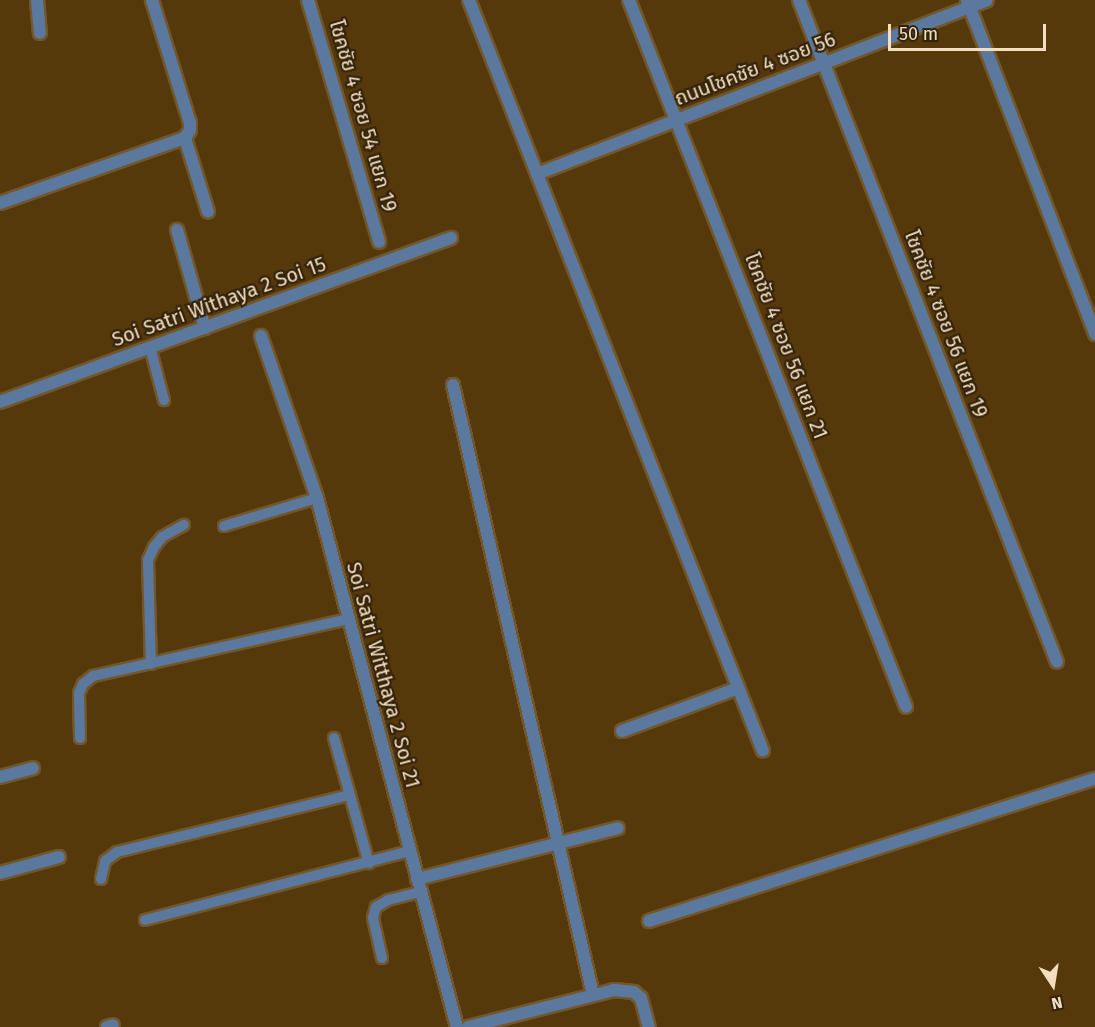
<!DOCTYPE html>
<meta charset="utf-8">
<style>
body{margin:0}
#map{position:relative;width:1095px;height:1027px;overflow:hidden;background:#56390b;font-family:"Fira Sans","Noto Sans Thai",sans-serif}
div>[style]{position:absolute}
.roads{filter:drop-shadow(2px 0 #72572c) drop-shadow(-2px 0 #72572c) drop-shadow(0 2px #72572c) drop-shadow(0 -2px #72572c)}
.lane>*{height:10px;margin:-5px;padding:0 5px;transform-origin:5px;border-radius:5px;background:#5b799e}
.street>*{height:12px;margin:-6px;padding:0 6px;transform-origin:6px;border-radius:6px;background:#5b799e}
span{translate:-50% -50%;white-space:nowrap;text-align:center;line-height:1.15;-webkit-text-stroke:4.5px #33230b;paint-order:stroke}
.street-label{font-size:20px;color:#f4dec2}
.north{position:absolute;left:1023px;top:955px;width:60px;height:60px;-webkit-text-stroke:4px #33230b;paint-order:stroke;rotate:168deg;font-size:16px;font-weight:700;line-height:24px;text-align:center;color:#f4dec2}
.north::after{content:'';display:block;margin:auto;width:21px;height:27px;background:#f4dec2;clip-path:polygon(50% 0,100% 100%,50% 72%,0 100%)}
.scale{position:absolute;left:888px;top:24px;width:158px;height:27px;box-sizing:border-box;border:3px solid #f4dec2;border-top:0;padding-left:8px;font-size:18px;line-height:21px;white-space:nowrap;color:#f4dec2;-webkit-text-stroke:4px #33230b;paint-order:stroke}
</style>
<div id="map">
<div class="roads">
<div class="lane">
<i style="left:150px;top:347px;width:55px;rotate:75.2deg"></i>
<i style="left:224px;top:526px;width:97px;rotate:-16.8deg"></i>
<i style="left:151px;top:664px;width:104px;rotate:-91.7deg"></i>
<i style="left:148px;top:560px;width:14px;rotate:-65deg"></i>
<i style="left:154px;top:547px;width:13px;rotate:-51deg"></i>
<i style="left:162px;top:537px;width:25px;rotate:-29deg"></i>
<i style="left:80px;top:738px;width:45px;rotate:-91.3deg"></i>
<i style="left:79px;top:693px;width:10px;rotate:-66deg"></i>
<i style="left:83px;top:684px;width:13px;rotate:-39deg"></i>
<i style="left:93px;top:676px;width:262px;rotate:-12.6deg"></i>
<i style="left:334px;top:738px;width:130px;rotate:74.4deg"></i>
<i style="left:101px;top:879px;width:18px;rotate:-77deg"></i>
<i style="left:105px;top:861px;width:15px;rotate:-37deg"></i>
<i style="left:117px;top:852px;width:239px;rotate:-13.8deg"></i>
<i style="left:145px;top:920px;width:273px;rotate:-14.6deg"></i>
<i style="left:382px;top:958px;width:41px;rotate:-102.7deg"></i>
<i style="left:373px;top:918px;width:11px;rotate:-75deg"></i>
<i style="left:376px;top:907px;width:14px;rotate:-30deg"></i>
<i style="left:388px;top:900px;width:33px;rotate:-14deg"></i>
</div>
<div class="street">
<i style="left:37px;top:0;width:33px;rotate:85deg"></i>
<i style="left:308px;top:0;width:252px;rotate:73.6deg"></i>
<i style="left:469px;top:0;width:806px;rotate:68.62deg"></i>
<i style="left:629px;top:0;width:759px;rotate:68.6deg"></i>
<i style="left:799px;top:0;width:710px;rotate:68.71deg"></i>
<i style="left:967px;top:0;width:358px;rotate:69deg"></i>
<i style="left:185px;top:138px;width:77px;rotate:72.7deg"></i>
<i style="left:537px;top:174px;width:482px;rotate:-21.1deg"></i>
<i style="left:0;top:203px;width:196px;rotate:-19.4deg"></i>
<i style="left:185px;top:138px;width:9px;rotate:-58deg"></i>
<i style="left:190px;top:130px;width:7px;rotate:-90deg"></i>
<i style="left:190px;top:123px;width:129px;rotate:-107.2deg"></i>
<i style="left:177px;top:230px;width:102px;rotate:74.1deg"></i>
<i style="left:261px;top:336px;width:171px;rotate:70.9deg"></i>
<i style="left:317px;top:498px;width:547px;rotate:75.18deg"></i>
<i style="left:453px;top:385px;width:626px;rotate:77.07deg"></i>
<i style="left:0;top:402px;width:480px;rotate:-20deg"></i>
<i style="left:622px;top:731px;width:124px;rotate:-20.3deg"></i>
<i style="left:0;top:777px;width:34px;rotate:-15deg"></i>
<i style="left:0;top:873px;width:61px;rotate:-15.2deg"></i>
<i style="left:417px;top:879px;width:207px;rotate:-14.2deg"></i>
<i style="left:649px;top:921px;width:468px;rotate:-17.7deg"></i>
<i style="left:107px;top:1027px;width:6px;rotate:-18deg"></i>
<i style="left:468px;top:1027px;width:151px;rotate:-14.2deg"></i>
<i style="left:614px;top:990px;width:20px;rotate:6deg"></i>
<i style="left:634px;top:992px;width:9px;rotate:41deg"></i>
<i style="left:641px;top:998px;width:30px;rotate:75deg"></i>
</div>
</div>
<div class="street-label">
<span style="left:755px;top:69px;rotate:-21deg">ถนนโชคชัย 4 ซอย 56</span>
<span style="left:363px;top:116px;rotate:74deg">โชคชัย 4 ซอย 54 แยก 19</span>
<span style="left:219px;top:302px;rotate:-20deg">Soi Satri Withaya 2 Soi 15</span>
<span style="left:946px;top:324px;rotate:69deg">โชคชัย 4 ซอย 56 แยก 19</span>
<span style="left:786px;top:346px;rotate:69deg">โชคชัย 4 ซอย 56 แยก 21</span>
<span style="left:383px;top:675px;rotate:75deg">Soi Satri Witthaya 2 Soi 21</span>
</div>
<div class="north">N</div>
<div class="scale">50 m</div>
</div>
